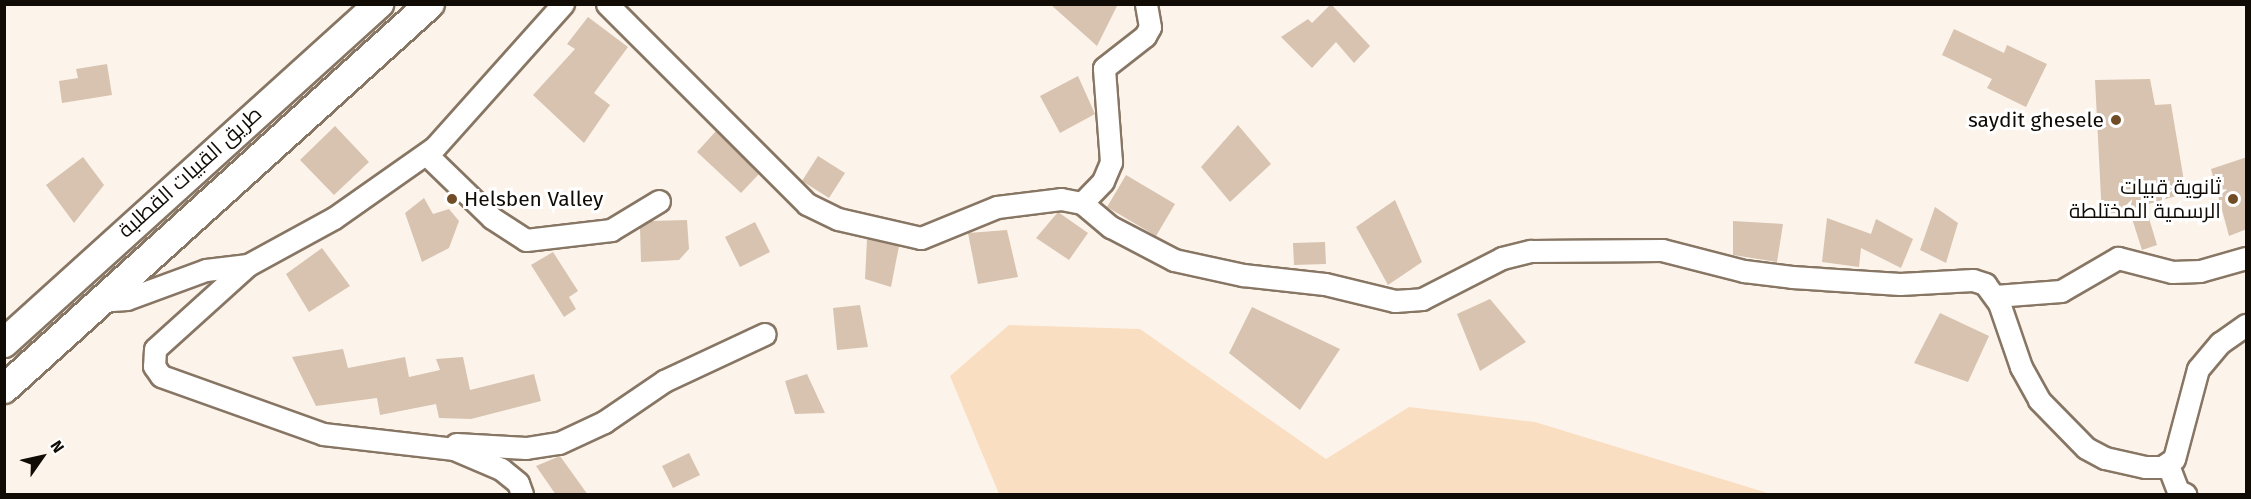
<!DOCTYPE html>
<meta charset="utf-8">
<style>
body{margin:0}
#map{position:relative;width:2251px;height:499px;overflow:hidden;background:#fcf4eb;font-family:"Fira Sans",Cairo,sans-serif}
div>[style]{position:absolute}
.green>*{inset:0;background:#fadec1}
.building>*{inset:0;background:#d7c3af}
.roads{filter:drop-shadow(2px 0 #887664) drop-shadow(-2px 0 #887664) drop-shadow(0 2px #887664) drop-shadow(0 -2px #887664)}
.street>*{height:21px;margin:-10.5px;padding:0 10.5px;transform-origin:10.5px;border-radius:10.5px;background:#fff}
.secondary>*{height:28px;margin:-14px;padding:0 14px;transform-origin:14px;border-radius:14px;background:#fff}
.dots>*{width:16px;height:16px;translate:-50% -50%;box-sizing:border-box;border:3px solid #fff;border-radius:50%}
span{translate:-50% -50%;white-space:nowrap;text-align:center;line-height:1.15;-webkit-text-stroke:6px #fff;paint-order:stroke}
.poi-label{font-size:21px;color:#110b05}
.right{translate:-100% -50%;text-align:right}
.left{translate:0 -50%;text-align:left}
.street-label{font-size:21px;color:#110b05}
.frame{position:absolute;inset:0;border:6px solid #110b05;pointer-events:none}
.north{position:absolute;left:12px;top:427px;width:60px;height:60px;-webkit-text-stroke:4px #fff;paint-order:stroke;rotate:56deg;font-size:16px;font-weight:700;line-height:24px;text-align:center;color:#110b05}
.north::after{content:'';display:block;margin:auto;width:21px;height:27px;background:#110b05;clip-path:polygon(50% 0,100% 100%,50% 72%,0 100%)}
</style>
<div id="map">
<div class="green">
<i style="clip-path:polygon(1009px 325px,1140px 329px,1326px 459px,1409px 407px,1535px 422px,1771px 494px,999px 494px,950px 376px)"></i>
</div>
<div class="building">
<i style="clip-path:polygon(1050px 4px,1118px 4px,1097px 46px)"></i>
<i style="clip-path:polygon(1331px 4px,1370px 46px,1354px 63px,1336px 42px,1312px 68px,1281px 37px,1308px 19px,1312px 23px)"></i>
<i style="clip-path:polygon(588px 17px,628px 47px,594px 93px,610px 105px,584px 143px,533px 95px,575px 49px,567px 44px)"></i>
<i style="clip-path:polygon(1954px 29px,2004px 53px,2007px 45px,2047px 64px,2026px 107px,1987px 88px,1992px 79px,1942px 55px)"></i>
<i style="clip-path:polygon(107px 64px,112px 95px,62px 103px,59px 81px,78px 78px,76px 69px)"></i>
<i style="clip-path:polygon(1078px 76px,1095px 114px,1060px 133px,1040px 96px)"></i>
<i style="clip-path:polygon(2150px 79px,2155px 105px,2171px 104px,2186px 193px,2145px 205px,2157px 245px,2142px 250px,2129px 209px,2102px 217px,2095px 80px)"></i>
<i style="clip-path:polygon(1238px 125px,1271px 164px,1230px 202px,1201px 167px)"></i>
<i style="clip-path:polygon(335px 126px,369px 162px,334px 195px,300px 160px)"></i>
<i style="clip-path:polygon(716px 131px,759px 174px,741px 193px,697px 152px)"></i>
<i style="clip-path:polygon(818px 156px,845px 173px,829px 198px,802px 181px)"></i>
<i style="clip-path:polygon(83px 157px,104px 185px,74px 223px,46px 185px)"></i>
<i style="clip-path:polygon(2247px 157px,2247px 229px,2229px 236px,2211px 169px)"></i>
<i style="clip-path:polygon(1126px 175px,1175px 204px,1156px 236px,1107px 207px)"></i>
<i style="clip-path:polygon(424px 198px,433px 214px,449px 209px,459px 221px,449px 248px,422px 262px,405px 213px)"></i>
<i style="clip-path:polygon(1395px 200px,1422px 262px,1388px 285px,1356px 227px)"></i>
<i style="clip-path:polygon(1935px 207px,1958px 223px,1946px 263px,1920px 250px)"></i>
<i style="clip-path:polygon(1058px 212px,1088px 233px,1069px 260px,1036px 238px)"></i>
<i style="clip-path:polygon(1827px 218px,1871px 234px,1876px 219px,1913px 239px,1901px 268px,1861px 248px,1859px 267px,1822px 262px)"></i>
<i style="clip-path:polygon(687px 220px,689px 249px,679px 260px,641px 262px,640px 227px,650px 221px)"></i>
<i style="clip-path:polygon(1733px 221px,1783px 224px,1777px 262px,1733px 255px)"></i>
<i style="clip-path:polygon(755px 222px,770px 252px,740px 267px,725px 237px)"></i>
<i style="clip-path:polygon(1007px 230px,1018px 277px,978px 284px,968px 233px)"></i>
<i style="clip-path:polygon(867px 239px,899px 246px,891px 287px,865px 279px)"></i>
<i style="clip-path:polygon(1325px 242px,1326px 264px,1294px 265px,1293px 243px)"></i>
<i style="clip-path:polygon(322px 248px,350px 286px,309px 312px,286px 274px)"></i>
<i style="clip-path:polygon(553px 252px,578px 291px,569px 297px,576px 309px,564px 317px,531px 265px)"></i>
<i style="clip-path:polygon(1490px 299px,1526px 342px,1480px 371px,1457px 314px)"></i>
<i style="clip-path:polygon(860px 305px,868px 347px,837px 350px,833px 308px)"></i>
<i style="clip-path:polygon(1252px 307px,1340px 349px,1300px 410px,1229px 353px)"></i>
<i style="clip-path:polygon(1940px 313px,1989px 336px,1968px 382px,1914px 363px)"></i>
<i style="clip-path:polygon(343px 349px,348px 368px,405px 357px,409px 377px,440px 370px,436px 359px,463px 357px,470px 390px,534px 374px,541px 401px,471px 419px,439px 418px,436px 404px,380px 415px,377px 398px,316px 406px,292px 357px)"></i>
<i style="clip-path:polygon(807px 374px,825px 413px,795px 414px,785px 381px)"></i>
<i style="clip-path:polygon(689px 453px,700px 475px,673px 488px,662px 466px)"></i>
<i style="clip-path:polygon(560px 456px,588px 495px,556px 495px,536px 466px)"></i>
</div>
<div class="roads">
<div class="street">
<i style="left:607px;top:4px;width:283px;rotate:45deg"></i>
<i style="left:807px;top:204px;width:34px;rotate:26deg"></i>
<i style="left:838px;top:219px;width:85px;rotate:12.9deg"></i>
<i style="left:921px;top:238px;width:82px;rotate:-22.2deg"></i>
<i style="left:997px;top:207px;width:64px;rotate:-7.1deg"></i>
<i style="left:1061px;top:199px;width:21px;rotate:11deg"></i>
<i style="left:1082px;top:203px;width:38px;rotate:40deg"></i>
<i style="left:1111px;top:227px;width:71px;rotate:27.6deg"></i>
<i style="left:1174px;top:260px;width:71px;rotate:12.3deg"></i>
<i style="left:1243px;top:275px;width:82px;rotate:6.3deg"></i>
<i style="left:1325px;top:284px;width:72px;rotate:13.7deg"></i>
<i style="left:1395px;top:301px;width:27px;rotate:-4deg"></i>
<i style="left:1422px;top:299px;width:90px;rotate:-27.1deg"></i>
<i style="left:1502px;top:258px;width:30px;rotate:-14deg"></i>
<i style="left:1531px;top:251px;width:131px;rotate:-0.4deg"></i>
<i style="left:1662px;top:250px;width:85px;rotate:14.4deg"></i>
<i style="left:1744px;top:271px;width:48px;rotate:7.1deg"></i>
<i style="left:1792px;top:277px;width:108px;rotate:3.7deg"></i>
<i style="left:1900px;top:284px;width:73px;rotate:-3.1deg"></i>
<i style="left:1973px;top:280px;width:13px;rotate:18deg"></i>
<i style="left:1985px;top:284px;width:24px;rotate:54deg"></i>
<i style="left:1999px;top:303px;width:68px;rotate:71deg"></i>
<i style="left:2021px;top:367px;width:38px;rotate:61deg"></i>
<i style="left:2039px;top:400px;width:67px;rotate:45.6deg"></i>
<i style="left:2086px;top:448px;width:21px;rotate:28deg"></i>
<i style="left:2105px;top:458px;width:41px;rotate:12.7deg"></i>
<i style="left:2145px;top:467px;width:17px"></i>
<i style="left:2162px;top:467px;width:14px;rotate:-34deg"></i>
<i style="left:2174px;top:459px;width:93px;rotate:-75.1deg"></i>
<i style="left:2198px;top:369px;width:34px;rotate:-50deg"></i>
<i style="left:2220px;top:343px;width:32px;rotate:-35deg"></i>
<i style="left:426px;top:154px;width:92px;rotate:44.1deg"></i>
<i style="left:492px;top:218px;width:40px;rotate:32.9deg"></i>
<i style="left:526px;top:240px;width:86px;rotate:-6.7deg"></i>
<i style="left:611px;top:230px;width:56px;rotate:-31.1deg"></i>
<i style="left:1082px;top:203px;width:30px;rotate:-46deg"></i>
<i style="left:1103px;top:181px;width:21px;rotate:-67deg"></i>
<i style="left:1111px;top:162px;width:94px;rotate:-94.3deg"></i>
<i style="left:1104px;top:68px;width:52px;rotate:-38deg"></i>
<i style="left:1145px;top:36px;width:10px;rotate:-61deg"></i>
<i style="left:1150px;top:27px;width:23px;rotate:-100deg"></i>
<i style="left:248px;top:265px;width:125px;rotate:137.9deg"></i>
<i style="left:155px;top:349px;width:17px;rotate:93deg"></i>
<i style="left:154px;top:366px;width:12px;rotate:55deg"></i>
<i style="left:161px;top:376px;width:172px;rotate:19.7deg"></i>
<i style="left:323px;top:434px;width:132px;rotate:6.5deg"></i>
<i style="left:454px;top:449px;width:51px;rotate:23.1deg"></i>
<i style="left:501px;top:469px;width:22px;rotate:39deg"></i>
<i style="left:518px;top:483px;width:12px;rotate:70deg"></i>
<i style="left:1995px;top:296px;width:66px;rotate:-4.3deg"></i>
<i style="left:2061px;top:291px;width:66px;rotate:-30.1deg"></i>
<i style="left:2118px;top:258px;width:56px;rotate:14.5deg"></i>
<i style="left:2172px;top:272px;width:28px;rotate:-2deg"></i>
<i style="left:2200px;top:271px;width:48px;rotate:-15.8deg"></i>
<i style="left:97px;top:301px;width:30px;rotate:-4deg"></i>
<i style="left:127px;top:299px;width:84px;rotate:-20.2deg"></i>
<i style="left:206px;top:270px;width:42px;rotate:-6.8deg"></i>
<i style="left:248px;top:265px;width:98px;rotate:-28.7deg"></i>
<i style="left:334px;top:218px;width:123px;rotate:-35.1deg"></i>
<i style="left:435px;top:147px;width:192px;rotate:-48.2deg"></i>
<i style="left:456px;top:444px;width:70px;rotate:3.3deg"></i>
<i style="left:526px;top:448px;width:33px;rotate:-9deg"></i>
<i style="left:559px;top:443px;width:50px;rotate:-25deg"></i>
<i style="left:604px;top:422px;width:73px;rotate:-34.3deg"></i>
<i style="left:664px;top:381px;width:111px;rotate:-25deg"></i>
<i style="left:2168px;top:465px;width:28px;rotate:69deg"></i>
<i style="left:2178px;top:491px;width:8px;rotate:23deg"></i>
</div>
<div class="secondary">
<i style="left:4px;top:343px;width:506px;rotate:-42.11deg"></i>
<i style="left:4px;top:389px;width:574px;rotate:-42.11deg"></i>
</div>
</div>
<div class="dots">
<i style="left:2116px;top:120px;background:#704d26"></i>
<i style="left:452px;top:199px;background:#704d26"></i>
<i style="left:2233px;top:199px;background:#704d26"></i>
</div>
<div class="poi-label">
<span class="right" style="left:2104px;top:120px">saydit ghesele</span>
<span class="right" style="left:2221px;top:199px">ثانوية قبيات<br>الرسمية المختلطة</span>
<span class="left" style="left:464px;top:199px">Helsben Valley</span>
</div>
<div class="street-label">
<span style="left:190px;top:172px;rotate:-42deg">طريق القبيات القطلبة</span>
</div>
<div class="frame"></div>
<div class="north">N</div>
</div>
